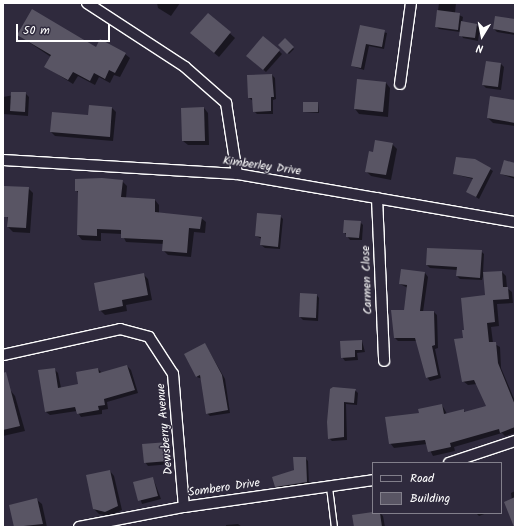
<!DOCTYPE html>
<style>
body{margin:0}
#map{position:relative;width:518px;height:530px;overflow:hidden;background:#2f2a3d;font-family:Kalam,sans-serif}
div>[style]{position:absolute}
.shadow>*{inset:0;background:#0007}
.building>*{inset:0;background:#595564}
.roads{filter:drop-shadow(1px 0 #fff) drop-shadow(-1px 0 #fff) drop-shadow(0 1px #fff) drop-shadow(0 -1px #fff)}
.lane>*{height:5px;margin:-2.5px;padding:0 2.5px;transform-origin:2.5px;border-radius:2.5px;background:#2f2a3d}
.street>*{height:10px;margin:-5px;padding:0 5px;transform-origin:5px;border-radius:5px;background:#2f2a3d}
span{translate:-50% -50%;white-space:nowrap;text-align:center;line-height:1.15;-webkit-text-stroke:3px #2f2a3d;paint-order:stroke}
.street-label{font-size:12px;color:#fff}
.frame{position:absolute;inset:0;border:4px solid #fff;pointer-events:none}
.legend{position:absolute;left:372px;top:462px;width:130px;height:52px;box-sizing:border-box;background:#2f2a3d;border:1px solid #827f8b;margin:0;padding:5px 7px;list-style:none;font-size:12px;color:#fff}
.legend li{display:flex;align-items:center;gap:8px;height:20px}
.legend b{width:20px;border:1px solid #827f8b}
.north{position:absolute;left:462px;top:16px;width:40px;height:40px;-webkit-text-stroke:3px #2f2a3d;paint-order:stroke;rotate:190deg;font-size:11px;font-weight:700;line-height:16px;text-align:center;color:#fff}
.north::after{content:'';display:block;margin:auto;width:14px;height:18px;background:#fff;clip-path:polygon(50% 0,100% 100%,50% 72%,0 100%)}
.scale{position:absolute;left:16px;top:24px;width:94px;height:18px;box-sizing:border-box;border:2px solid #fff;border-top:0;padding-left:5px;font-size:12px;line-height:14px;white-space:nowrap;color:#fff;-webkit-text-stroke:3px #2f2a3d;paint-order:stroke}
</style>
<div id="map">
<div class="shadow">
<i style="clip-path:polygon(157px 3px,180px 3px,171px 16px,158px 8px)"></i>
<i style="clip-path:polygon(439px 3px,456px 3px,455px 13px,463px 17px,462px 23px,476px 25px,480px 28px,478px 41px,463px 38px,460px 32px,439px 29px,436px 26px)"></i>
<i style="clip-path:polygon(208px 14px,235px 38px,219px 57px,196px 38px)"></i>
<i style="clip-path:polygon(515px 20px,515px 35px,497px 32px,494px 29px)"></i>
<i style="clip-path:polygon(360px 26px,387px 33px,384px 49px,369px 46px,364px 70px,352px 66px)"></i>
<i style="clip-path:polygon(18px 35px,125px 54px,130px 58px,120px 77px,114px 75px,110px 83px,99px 77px,95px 85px,78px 76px,73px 84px,46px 67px,51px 57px)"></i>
<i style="clip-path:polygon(285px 40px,294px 49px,289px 54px,279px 45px)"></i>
<i style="clip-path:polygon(279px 51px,282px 54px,266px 72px,251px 59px)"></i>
<i style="clip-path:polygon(487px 62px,501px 64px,504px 67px,501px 90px,486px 88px,483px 85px)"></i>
<i style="clip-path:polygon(272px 75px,275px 78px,276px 99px,273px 100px,273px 114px,257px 114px,254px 111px,253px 101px,249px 98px)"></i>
<i style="clip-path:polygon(386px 83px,390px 88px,388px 117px,359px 114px,355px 109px)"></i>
<i style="clip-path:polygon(25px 93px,29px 97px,28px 116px,3px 114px,3px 121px,3px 97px)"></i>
<i style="clip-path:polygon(515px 101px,515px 126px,493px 123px,488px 118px)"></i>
<i style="clip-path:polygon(318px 103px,319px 113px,304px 112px)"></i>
<i style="clip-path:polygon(112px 108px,116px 112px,113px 141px,55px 136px,51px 132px)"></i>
<i style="clip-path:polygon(204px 108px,208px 113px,209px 145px,188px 145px,183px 141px)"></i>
<i style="clip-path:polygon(392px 144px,397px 149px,391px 180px,371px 176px,366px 171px)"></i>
<i style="clip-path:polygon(475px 160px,493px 171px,479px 199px,467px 191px,473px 179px,454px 174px)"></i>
<i style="clip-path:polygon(515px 164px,515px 179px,501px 174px)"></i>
<i style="clip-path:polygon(122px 181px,127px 186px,126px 198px,155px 200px,159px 205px,159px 213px,201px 218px,206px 222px,205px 233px,194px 232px,191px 257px,168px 255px,163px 250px,164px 244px,126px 242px,122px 234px,101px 233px,101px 241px,82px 240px,78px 235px,79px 194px,76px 190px)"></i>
<i style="clip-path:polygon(6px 187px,28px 188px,33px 193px,30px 233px,13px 232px,8px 227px)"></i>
<i style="clip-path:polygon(280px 216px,283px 219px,280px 249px,265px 248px,261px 245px,262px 239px,256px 236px)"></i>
<i style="clip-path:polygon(360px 222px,363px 225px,362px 240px,350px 240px,344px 232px)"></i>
<i style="clip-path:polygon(481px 251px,484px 254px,483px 273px,502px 272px,506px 276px,507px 288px,512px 292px,513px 303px,497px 304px,499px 326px,491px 327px,493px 343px,500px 347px,501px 368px,515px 401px,515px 433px,505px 436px,502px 433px,454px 447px,455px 451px,433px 456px,427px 444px,394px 448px,390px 443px,420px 414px,442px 405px,447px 414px,463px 410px,466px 413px,487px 407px,477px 384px,468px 385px,463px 381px,466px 331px,486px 296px,484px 273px,482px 280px,460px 279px,457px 276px,457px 270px,430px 268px,427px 265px)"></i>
<i style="clip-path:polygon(425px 273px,428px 277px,423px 312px,434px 312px,437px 315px,438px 348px,435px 349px,441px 378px,430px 381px,427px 377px,417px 341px,398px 341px,395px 338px,405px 311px,408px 288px,400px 284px)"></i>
<i style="clip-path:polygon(143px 274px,148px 279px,152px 300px,126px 305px,127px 311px,105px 315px,100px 310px)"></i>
<i style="clip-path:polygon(316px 294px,319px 298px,318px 321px,303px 320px,300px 317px)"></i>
<i style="clip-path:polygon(362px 341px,365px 352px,357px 353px,358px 360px,345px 361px,342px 357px)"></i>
<i style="clip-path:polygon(205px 344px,225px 379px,230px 413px,210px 416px,207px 413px,202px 379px,197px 377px,185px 355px)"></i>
<i style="clip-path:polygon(127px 366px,131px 370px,138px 393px,107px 402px,108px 409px,102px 410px,102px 414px,81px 417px,77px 411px,50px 415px,46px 412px,54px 369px,58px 373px,61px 388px,80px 385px,98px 369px,102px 373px)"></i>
<i style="clip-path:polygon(331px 390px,355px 390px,358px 393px,357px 405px,346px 404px,347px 440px,332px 441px,329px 438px)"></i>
<i style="clip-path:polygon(11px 391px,15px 396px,25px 431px,3px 436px,3px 393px)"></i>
<i style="clip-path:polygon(167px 443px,170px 446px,172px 464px,148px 466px,145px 462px)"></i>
<i style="clip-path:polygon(305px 458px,308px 461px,309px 485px,279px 490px,273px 478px,295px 470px)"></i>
<i style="clip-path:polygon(110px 471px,114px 476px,122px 510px,110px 516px,99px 514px,94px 509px)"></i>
<i style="clip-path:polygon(153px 478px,161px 499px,142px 504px,135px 483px)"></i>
<i style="clip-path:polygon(515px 491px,515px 524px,511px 493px)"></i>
<i style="clip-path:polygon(37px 500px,42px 504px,47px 527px,15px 527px,10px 505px)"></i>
<i style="clip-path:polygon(373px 513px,380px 513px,383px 516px,385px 527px,355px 527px)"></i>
<i style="clip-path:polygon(476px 513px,487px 513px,479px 516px)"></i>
<i style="clip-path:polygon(238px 524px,242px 527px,226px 527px,226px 525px)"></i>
</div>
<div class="building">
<i style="clip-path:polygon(32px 9px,96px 47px,100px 39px,126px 53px,115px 73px,109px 70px,105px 79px,94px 73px,90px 81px,73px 72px,68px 80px,44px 67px,51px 55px,17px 35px)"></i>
<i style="clip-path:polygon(437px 10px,460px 13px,458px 30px,435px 27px)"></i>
<i style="clip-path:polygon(208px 13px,231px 32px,214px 53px,190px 33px)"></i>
<i style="clip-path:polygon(495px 16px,515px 19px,515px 33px,493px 29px)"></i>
<i style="clip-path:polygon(461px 21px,477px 24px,475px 38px,459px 36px)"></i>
<i style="clip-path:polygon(360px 25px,385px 30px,382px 47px,366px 44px,361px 68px,351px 66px)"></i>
<i style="clip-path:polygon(263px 36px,280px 50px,263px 70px,246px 56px)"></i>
<i style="clip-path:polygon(285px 38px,294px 47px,287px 54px,278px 45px)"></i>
<i style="clip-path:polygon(486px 61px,501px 63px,498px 87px,482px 85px)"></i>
<i style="clip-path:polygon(272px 74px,274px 97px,271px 97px,271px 111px,253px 112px,252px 98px,248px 98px,247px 75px)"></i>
<i style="clip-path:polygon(357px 79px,386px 82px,383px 112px,354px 109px)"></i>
<i style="clip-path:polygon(11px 92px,26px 92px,25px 112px,10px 111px)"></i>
<i style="clip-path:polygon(490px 96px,515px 100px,515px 123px,487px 118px)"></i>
<i style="clip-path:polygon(303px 102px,318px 102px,318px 112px,303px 112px)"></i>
<i style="clip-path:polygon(89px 105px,112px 107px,110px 137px,50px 132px,52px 112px,88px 115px)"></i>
<i style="clip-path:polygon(204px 107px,205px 141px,182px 141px,181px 108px)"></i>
<i style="clip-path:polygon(375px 140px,393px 143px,386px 175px,365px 172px,369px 151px,373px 152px)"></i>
<i style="clip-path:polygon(456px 157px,475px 159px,491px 168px,476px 197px,466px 192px,473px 178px,453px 174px)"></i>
<i style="clip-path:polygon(504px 160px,515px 163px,515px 177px,500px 174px)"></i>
<i style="clip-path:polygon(102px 178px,123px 180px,121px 197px,155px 199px,155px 212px,202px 217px,200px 229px,189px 228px,187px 253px,162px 251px,163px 240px,121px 238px,121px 230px,97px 229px,97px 236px,77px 235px,78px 191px,75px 191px,75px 179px)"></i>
<i style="clip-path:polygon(4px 186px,29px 187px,26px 228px,7px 227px,8px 217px,3px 217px)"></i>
<i style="clip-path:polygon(257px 213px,281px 215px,278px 247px,260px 245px,261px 237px,255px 236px)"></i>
<i style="clip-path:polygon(344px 220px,361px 221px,359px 238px,346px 237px,346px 233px,343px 233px)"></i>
<i style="clip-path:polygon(427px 248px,482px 250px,480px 278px,456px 276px,457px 267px,426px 265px)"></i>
<i style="clip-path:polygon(401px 269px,425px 272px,420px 311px,434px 311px,435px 345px,432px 346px,438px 375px,426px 378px,415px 338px,394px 338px,391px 310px,404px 310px,407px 285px,399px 284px)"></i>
<i style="clip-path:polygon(502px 271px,503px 287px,508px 287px,509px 299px,493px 300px,495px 322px,487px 323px,489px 342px,496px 342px,498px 363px,515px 405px,515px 427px,500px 433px,499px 429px,450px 443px,451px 447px,428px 452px,425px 440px,389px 444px,385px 417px,419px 413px,418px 409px,442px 404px,444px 414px,464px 409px,464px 412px,486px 406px,474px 380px,462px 382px,454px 339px,463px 338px,462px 330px,464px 330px,461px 298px,485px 295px,483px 272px)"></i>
<i style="clip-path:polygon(144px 273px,148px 295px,122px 300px,123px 306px,99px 311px,94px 283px)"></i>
<i style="clip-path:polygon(300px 293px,317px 294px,316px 318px,299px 317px)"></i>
<i style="clip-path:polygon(362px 340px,362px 350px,355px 350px,355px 357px,341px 358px,340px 341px)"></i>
<i style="clip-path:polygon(205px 343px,222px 375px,228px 410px,206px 414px,200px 375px,196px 377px,184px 354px)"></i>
<i style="clip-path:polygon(127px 365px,135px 390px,104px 399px,105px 405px,98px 406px,99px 410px,77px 414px,75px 407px,45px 412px,38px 370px,55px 368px,58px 388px,78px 384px,76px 372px,98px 368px,99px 373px)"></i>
<i style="clip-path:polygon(6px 372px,20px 426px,3px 430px,3px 373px)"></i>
<i style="clip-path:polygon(333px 387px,356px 389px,355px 392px,354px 403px,344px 402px,344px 437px,328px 439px,327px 422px,330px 389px)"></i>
<i style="clip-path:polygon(168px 442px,169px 461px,144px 463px,142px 444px)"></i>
<i style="clip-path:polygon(293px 457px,306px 457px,307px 482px,275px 487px,272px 477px,294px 470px)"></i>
<i style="clip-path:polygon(110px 470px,118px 506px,105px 512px,93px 509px,86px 475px)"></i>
<i style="clip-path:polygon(153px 477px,158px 496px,138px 501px,133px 482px)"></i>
<i style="clip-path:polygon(515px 497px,515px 527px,514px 527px,504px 502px)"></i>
<i style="clip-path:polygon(37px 498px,43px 524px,14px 527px,9px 505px)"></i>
<i style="clip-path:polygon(373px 512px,380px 513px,382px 527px,354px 527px,352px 515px)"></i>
</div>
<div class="roads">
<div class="lane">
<i style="left:329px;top:487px;width:40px;rotate:82.9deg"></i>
</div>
<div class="street">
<i style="left:87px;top:3px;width:117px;rotate:33.1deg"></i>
<i style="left:185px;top:67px;width:55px;rotate:41.3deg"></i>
<i style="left:226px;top:103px;width:72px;rotate:81.2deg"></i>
<i style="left:400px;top:84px;width:82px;rotate:-82.3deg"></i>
<i style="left:3px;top:160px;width:234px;rotate:3.4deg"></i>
<i style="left:237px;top:174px;width:282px;rotate:9.8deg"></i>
<i style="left:377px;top:198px;width:163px;rotate:87.5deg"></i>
<i style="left:3px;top:355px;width:120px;rotate:-12.5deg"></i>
<i style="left:120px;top:329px;width:30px;rotate:15deg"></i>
<i style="left:149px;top:337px;width:44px;rotate:57deg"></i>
<i style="left:173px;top:374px;width:133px;rotate:85.3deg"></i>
<i style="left:449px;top:463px;width:70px;rotate:-18.4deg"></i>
<i style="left:79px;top:527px;width:107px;rotate:-10.8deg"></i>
<i style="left:184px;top:507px;width:191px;rotate:-8.1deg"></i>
</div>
</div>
<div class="street-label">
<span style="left:262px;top:166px;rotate:8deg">Kimberley Drive</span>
<span style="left:367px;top:280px;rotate:-92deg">Carmen Close</span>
<span style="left:165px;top:429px;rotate:-95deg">Dewsberry Avenue</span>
<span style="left:224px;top:488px;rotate:-8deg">Sombero Drive</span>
</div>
<div class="frame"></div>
<ul class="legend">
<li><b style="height:5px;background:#2f2a3d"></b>Road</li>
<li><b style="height:11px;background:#595564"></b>Building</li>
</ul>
<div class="north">N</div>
<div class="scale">50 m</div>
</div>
